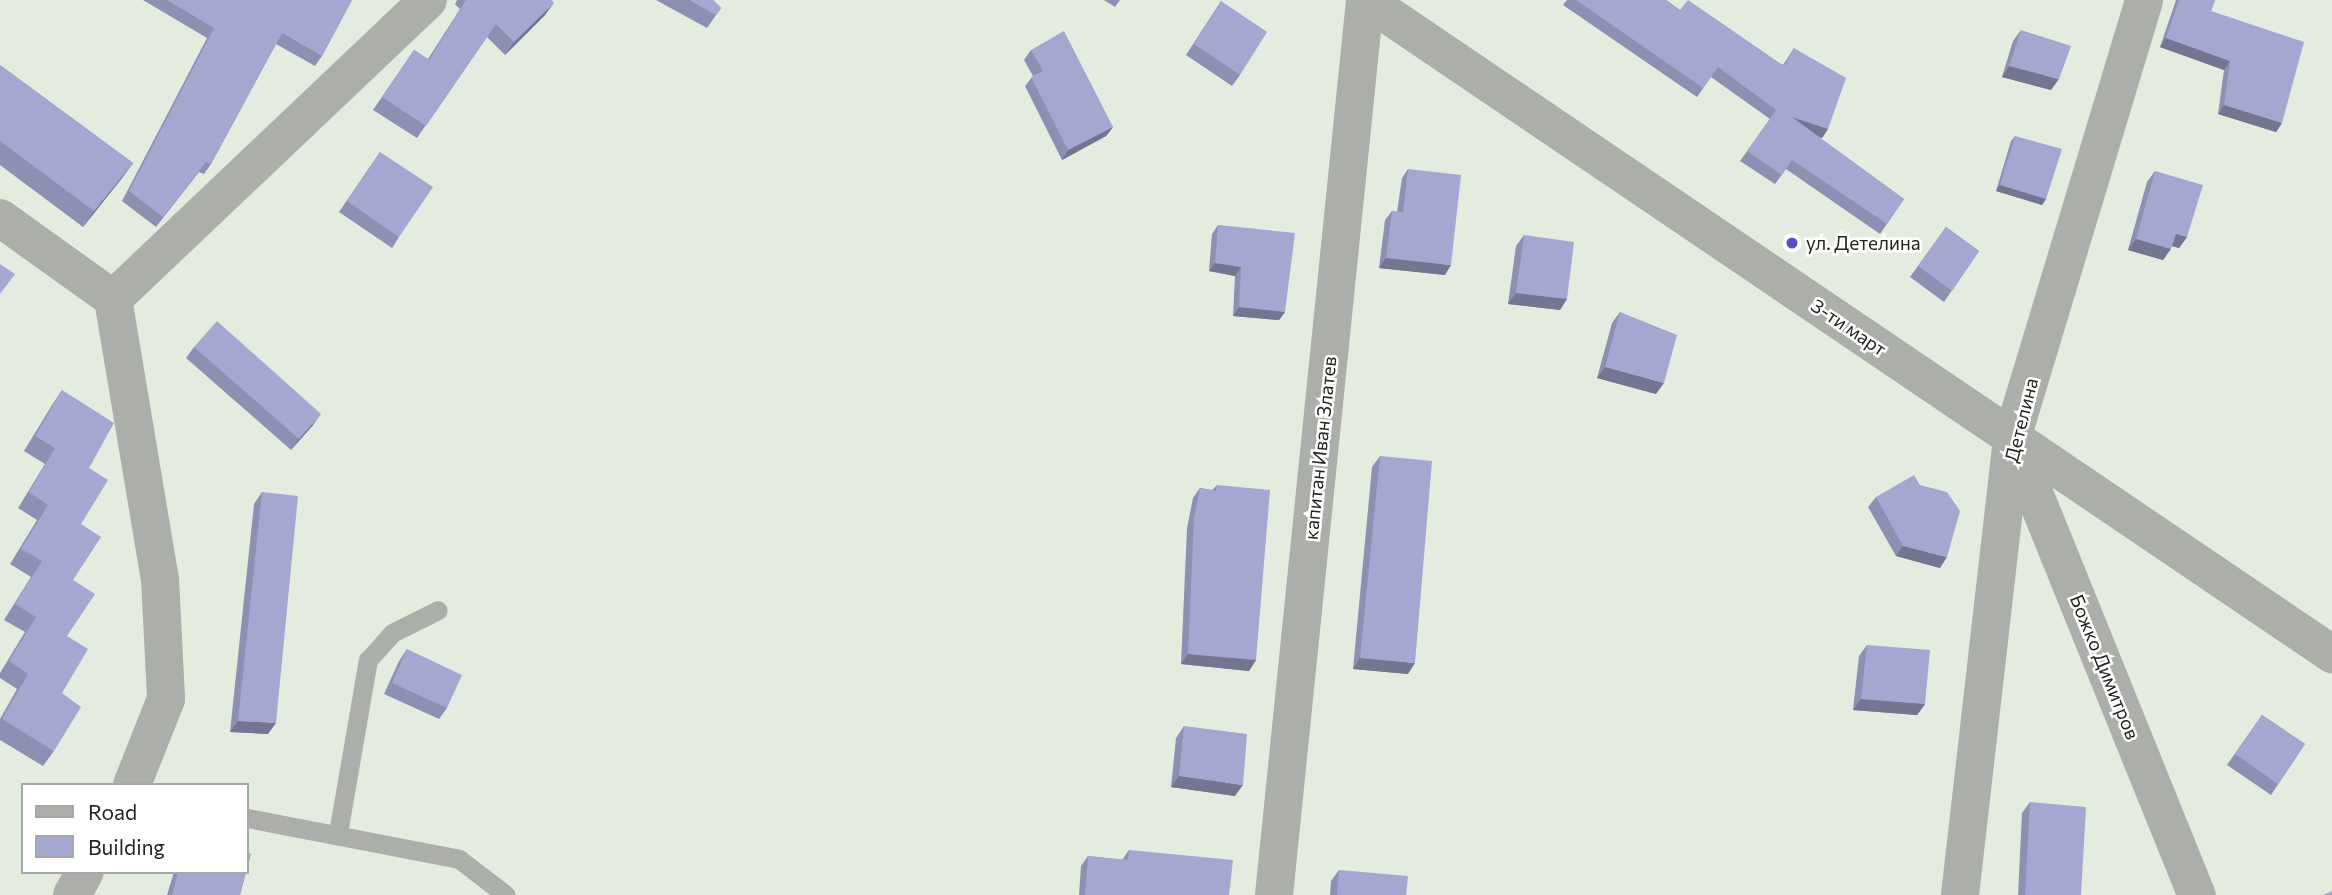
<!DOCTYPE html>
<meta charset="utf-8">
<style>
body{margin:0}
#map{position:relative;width:2332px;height:895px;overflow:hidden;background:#e4ecdf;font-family:Commissioner,sans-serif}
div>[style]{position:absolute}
.service>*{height:19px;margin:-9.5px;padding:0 9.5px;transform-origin:9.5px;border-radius:9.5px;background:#abaea9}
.minor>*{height:38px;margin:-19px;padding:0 19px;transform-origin:19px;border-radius:19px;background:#abaea9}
.tertiary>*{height:38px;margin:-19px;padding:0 19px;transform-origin:19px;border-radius:19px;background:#abaea9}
.wall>*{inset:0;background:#8d90b2}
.shaded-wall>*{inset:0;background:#737591}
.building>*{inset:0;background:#a4a7cf}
.dots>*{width:19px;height:19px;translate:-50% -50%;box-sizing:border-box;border:4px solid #fff;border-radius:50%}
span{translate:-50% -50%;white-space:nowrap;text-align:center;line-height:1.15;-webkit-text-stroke:5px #fff;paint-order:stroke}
.poi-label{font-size:19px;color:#232521}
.left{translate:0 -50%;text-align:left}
.street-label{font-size:19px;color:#232521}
.legend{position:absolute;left:21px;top:783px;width:228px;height:91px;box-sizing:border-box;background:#fff;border:2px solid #a7a8a6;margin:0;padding:9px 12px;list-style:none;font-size:21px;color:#232521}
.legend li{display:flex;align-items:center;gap:14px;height:35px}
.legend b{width:35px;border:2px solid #a7a8a6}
</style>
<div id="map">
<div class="service">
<i style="left:247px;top:818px;width:216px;rotate:10.9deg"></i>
<i style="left:459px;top:859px;width:59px;rotate:37.5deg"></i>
<i style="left:338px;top:833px;width:176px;rotate:-80.2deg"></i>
<i style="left:368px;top:660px;width:36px;rotate:-48deg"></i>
<i style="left:392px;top:633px;width:51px;rotate:-26.6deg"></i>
</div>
<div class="minor">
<i style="left:0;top:218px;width:139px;rotate:35.6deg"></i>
<i style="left:113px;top:299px;width:284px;rotate:80.5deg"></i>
<i style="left:160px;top:579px;width:120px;rotate:87.1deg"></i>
<i style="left:166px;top:699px;width:92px;rotate:111.6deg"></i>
<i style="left:113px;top:299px;width:434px;rotate:-43.5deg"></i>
<i style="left:2014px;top:443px;width:488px;rotate:68deg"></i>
<i style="left:72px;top:895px;width:26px;rotate:-61deg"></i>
<i style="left:1274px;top:895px;width:900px;rotate:-84.19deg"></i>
<i style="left:1960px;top:895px;width:460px;rotate:-83.5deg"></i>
<i style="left:2012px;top:438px;width:457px;rotate:-73.2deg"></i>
</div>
<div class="tertiary">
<i style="left:1366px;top:0;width:1167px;rotate:34.1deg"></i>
</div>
<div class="wall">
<i style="clip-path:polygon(143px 0,352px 0,322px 56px,315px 66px,276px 44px,211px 164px,204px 174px,199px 172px,156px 227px,122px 201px,207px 38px)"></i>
<i style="clip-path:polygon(457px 0,552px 0,545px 15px,505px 55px,487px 37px,417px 138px,373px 110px,414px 50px,428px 59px,460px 9px,455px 4px)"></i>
<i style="clip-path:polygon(656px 0,713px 0,721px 8px,707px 28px)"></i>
<i style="clip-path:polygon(1104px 0,1120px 0,1115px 7px)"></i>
<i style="clip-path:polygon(1567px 0,1666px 0,1680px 10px,1783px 65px,1794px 48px,1828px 129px,1822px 138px,1818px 137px,1904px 199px,1880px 234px,1786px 169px,1775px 184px,1740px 161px,1770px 119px,1711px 77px,1697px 97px,1563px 5px)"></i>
<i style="clip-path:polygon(2176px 0,2215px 0,2211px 11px,2282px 123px,2276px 132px,2218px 114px,2224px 70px,2160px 47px)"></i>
<i style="clip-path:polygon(1221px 1px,1240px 75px,1232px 86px,1186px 55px)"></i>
<i style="clip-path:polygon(2021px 30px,2051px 90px,2002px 77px,2013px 41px)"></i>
<i style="clip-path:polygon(1031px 50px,1113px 127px,1106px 136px,1062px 160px,1025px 86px,1033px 76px,1024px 60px)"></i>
<i style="clip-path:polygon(0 65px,133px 163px,122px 178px,83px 227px,0 165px)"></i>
<i style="clip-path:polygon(2015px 136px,2046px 199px,2042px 205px,1996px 191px,2011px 141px)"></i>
<i style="clip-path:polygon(380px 152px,399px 237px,392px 248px,339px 212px)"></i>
<i style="clip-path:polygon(1408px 169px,1445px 275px,1379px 268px,1385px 220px,1392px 211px,1397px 212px,1402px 178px)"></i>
<i style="clip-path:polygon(2155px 171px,2187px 237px,2179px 248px,2172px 246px,2163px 260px,2128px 250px,2147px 182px)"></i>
<i style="clip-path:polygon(1218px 225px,1285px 312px,1279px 320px,1233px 316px,1235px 276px,1209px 271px,1212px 234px)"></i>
<i style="clip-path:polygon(1946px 227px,1979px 251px,1944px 302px,1910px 277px)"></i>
<i style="clip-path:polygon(1524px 235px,1567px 299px,1560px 310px,1508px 304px,1516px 246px)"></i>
<i style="clip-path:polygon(1620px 312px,1656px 394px,1597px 378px,1612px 323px)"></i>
<i style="clip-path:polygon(194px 347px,313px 425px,291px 450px,186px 358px)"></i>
<i style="clip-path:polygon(62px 390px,89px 468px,73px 580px,54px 751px,43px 766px,0 740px,0 719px,17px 689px,0 678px,0 673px,25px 632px,4px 620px,31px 577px,10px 564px,37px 520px,18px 508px,45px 464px,24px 451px,52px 405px)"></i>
<i style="clip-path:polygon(1380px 456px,1408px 674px,1353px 669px,1372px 467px)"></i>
<i style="clip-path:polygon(1217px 485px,1256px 660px,1249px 671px,1181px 664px,1187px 528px,1193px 498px,1200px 488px,1212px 490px)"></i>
<i style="clip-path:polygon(262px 492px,268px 734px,230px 732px,254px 504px)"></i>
<i style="clip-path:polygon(1876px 497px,1940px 568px,1896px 556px,1868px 507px)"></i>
<i style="clip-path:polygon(1867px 645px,1925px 704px,1917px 715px,1853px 710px,1859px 656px)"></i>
<i style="clip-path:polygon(407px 649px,447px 708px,439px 719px,384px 694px,399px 661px)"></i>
<i style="clip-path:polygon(2262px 715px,2305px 744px,2271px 795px,2227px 765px)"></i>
<i style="clip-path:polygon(1184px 726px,1235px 796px,1171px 787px,1176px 738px)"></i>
<i style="clip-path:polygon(2030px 802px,2081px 895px,2018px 895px,2022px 813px)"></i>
<i style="clip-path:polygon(1129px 850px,1229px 895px,1079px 895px,1081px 866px,1088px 856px,1122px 860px)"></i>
<i style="clip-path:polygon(1339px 870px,1406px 895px,1330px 895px,1331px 881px)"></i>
<i style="clip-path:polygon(174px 872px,246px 872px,240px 895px,167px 895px)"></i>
</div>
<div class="shaded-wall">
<i style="clip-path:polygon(554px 3px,545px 15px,505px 55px,514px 42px)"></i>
<i style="clip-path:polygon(2166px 38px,2230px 61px,2224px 70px,2160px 47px)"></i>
<i style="clip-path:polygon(2009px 66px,2059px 79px,2051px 90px,2002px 77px)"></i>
<i style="clip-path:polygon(2224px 105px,2282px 123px,2276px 132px,2218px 114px)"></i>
<i style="clip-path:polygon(1792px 117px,1828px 129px,1822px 138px,1785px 127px)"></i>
<i style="clip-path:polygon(1113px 127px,1106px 136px,1062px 160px,1068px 150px)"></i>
<i style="clip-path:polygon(133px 163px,122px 178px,83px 227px,94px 211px)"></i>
<i style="clip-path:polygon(2000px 185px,2046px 199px,2042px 205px,1996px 191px)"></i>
<i style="clip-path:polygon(2176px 234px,2187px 237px,2179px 248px,2168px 245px)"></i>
<i style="clip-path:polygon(2136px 239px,2171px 249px,2163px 260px,2128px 250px)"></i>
<i style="clip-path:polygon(1386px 258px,1451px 265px,1445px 275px,1379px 268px)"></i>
<i style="clip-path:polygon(1215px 263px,1241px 267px,1235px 276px,1209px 271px)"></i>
<i style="clip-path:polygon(1516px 293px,1567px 299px,1560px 310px,1508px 304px)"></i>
<i style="clip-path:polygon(1239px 307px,1285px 312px,1279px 320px,1233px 316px)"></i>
<i style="clip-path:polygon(1605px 367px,1664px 383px,1656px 394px,1597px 378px)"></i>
<i style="clip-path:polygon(321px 414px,313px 425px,291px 450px,299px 439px)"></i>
<i style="clip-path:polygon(1903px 546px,1947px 557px,1940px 568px,1896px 556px)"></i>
<i style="clip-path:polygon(1188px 654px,1256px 660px,1249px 671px,1181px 664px)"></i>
<i style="clip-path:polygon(1360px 658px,1415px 663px,1408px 674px,1353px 669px)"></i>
<i style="clip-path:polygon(1861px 699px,1925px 704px,1917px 715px,1853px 710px)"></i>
<i style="clip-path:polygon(238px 721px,276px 723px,268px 734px,230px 732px)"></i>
<i style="clip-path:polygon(1179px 776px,1243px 785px,1235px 796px,1171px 787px)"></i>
</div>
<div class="building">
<i style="clip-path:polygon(167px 0,352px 0,322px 56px,282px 33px,211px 164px,206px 162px,163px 217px,129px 191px,214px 28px)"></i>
<i style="clip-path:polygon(466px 0,552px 0,554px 3px,514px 42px,496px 24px,426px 126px,382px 97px,414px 50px,429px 60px)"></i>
<i style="clip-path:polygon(689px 0,713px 0,721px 8px,716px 15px)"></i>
<i style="clip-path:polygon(1576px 0,1666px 0,1680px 10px,1688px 0,1784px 66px,1794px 48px,1846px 78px,1828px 129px,1792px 117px,1904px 199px,1887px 224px,1792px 160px,1782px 175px,1747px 151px,1776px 110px,1718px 67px,1703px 88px)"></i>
<i style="clip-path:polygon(2179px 0,2215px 0,2211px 11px,2304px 42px,2282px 123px,2224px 105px,2230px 61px,2166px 38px)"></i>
<i style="clip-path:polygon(1221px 1px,1267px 32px,1240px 75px,1194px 44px)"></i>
<i style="clip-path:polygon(2021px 30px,2071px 46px,2059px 79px,2009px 66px)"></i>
<i style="clip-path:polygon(1064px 31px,1113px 127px,1068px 150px,1031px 77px,1043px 71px,1031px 50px)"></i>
<i style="clip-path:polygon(0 65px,133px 163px,94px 211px,0 141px)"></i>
<i style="clip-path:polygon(2015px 136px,2062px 149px,2046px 199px,2000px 185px)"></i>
<i style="clip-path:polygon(380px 152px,433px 187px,399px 237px,347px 201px)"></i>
<i style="clip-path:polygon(1408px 169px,1461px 175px,1451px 265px,1386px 258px,1392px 211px,1403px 212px)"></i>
<i style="clip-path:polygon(2155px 171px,2203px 185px,2187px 237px,2176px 234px,2171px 249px,2136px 239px)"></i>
<i style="clip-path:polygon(1218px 225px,1295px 233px,1285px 312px,1239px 307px,1241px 267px,1215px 263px)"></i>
<i style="clip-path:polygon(1946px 227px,1979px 251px,1952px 291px,1918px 266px)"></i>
<i style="clip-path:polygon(1524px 235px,1574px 242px,1567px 299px,1516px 293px)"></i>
<i style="clip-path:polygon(0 264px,15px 274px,0 294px)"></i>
<i style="clip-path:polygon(1620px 312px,1677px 335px,1664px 383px,1605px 367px)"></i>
<i style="clip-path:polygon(217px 321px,321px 414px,299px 439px,194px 347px)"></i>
<i style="clip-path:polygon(62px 390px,114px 423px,89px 468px,108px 480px,81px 524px,101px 537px,73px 580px,95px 594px,67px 636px,88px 649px,62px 693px,81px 707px,54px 751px,2px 719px,28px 674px,9px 661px,36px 617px,15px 604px,42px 561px,21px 549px,48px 505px,29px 492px,55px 448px,35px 436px)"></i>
<i style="clip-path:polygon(1380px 456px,1432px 461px,1415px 663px,1360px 658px)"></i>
<i style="clip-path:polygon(1914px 475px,1920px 485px,1947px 492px,1960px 511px,1947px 557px,1903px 546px,1876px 497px)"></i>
<i style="clip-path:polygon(1217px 485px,1270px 490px,1256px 660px,1188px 654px,1194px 518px,1200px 488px,1216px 491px)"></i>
<i style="clip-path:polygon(262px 492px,298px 496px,276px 723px,238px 721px)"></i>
<i style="clip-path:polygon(1867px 645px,1930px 650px,1925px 704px,1861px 699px)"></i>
<i style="clip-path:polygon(407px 649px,462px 675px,447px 708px,392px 683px)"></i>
<i style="clip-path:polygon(2262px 715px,2305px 744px,2278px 784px,2235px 754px)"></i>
<i style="clip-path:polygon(1184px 726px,1247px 734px,1243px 785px,1179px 776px)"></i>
<i style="clip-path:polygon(2030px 802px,2086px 807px,2081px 895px,2025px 895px)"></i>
<i style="clip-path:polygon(1129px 850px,1233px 860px,1229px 895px,1085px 895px,1088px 856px,1128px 860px)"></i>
<i style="clip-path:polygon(247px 852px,251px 854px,247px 871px)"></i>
<i style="clip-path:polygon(1339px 870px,1408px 876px,1406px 895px,1337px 895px)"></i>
<i style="clip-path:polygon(178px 872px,246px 872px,240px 895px,172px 895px)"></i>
<i style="clip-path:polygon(2332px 891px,2332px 895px,2323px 895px)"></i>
</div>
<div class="dots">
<i style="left:1792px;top:243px;background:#574dc5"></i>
</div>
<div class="poi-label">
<span class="left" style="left:1806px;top:243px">ул. Детелина</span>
</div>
<div class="street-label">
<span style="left:1849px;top:327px;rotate:34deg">3-ти март</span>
<span style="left:2021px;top:420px;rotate:-76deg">Детелина</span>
<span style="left:1320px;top:448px;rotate:-84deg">капитан Иван Златев</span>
<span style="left:2105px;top:667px;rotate:68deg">Божко Димитров</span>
</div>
<ul class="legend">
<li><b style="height:9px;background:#abaea9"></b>Road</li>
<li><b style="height:19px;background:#a4a7cf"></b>Building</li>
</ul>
</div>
